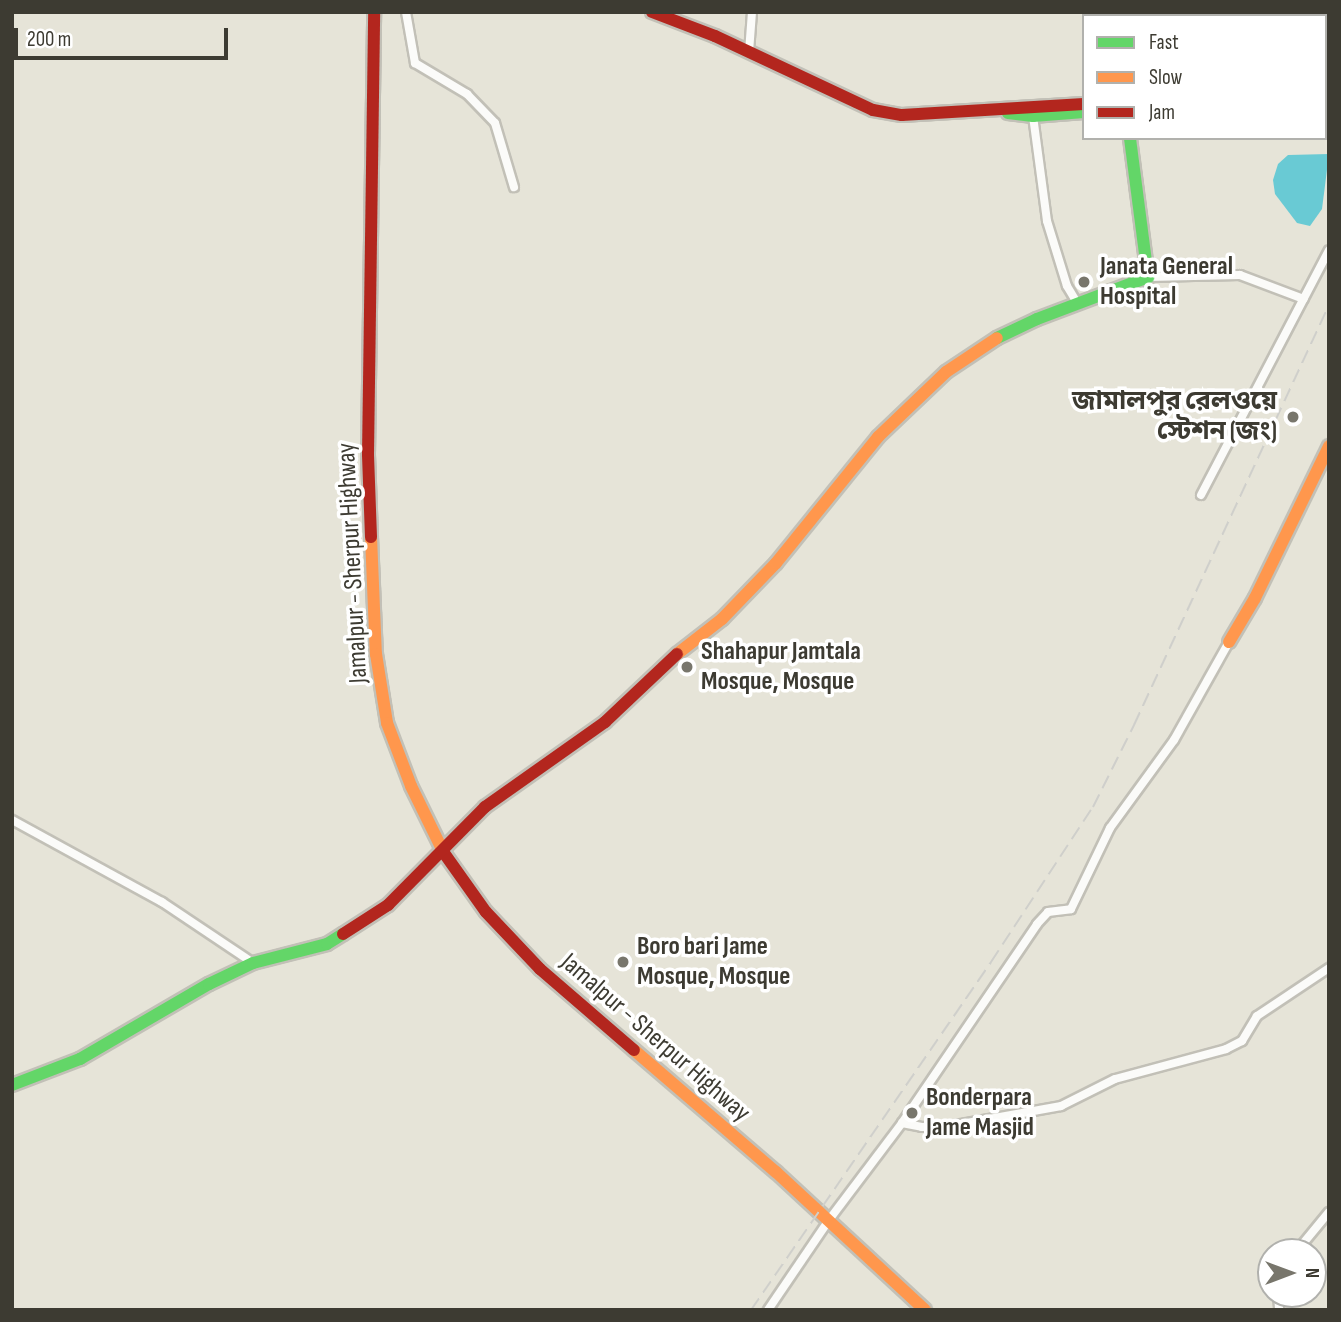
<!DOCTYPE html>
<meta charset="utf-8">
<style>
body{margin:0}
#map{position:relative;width:1341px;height:1322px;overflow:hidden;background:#e6e4d8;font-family:"Sofia Sans Condensed","Noto Sans Bengali",sans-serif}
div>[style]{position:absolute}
.water>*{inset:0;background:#69cad4}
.roads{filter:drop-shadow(2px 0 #c2c0b7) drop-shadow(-2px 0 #c2c0b7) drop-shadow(0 2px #c2c0b7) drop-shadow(0 -2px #c2c0b7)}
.street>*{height:8px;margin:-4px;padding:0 4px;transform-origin:4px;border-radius:4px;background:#fbfbf9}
.fast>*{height:12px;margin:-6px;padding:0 6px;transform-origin:6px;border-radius:6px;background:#63d668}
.slow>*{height:12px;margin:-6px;padding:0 6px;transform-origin:6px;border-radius:6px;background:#ff974d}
.jam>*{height:12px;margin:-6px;padding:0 6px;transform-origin:6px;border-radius:6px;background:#b3261e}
.rail>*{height:2px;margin-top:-1px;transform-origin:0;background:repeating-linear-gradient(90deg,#cfcfcb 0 14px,transparent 0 21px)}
.dots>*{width:19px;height:19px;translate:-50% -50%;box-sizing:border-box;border:4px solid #fff;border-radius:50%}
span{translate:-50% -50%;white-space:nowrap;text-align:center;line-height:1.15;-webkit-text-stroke:7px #fff;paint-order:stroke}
.poi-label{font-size:26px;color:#3d3b32;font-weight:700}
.left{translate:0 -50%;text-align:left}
.right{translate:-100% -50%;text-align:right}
.street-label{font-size:26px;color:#3d3b32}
.frame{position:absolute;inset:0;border:14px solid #3d3b32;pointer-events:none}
.legend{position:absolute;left:1082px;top:14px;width:245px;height:126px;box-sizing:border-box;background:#fff;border:2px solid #b1b1ad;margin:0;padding:9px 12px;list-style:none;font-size:21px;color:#3d3b32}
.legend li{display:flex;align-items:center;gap:14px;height:35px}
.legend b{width:35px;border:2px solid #b1b1ad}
.north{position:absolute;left:1257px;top:1238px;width:70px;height:70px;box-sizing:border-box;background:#fff;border:2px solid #b1b1ad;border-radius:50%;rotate:90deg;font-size:19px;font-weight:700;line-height:28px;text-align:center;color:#3d3b32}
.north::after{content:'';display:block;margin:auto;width:24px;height:32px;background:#78766c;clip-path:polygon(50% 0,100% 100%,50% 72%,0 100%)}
.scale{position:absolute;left:14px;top:28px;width:214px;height:32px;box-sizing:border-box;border:4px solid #3d3b32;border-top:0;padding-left:9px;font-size:21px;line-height:24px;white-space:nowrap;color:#3d3b32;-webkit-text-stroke:5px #fff;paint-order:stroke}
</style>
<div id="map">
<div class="water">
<i style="clip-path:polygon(1329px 154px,1322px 209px,1310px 226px,1297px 223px,1275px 194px,1273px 180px,1278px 164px,1288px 155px)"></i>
</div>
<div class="roads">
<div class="street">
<i style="left:406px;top:12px;width:52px;rotate:80deg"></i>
<i style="left:415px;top:63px;width:61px;rotate:30.8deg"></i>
<i style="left:467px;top:94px;width:40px;rotate:46deg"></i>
<i style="left:495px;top:123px;width:67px;rotate:73.5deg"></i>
<i style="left:1191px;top:12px;width:4px;rotate:90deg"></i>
<i style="left:749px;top:52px;width:40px;rotate:-85.7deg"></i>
<i style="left:1033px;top:116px;width:106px;rotate:82.4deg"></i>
<i style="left:1047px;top:221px;width:68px;rotate:72.9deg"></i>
<i style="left:1067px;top:286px;width:21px;rotate:59deg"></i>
<i style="left:1148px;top:277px;width:92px;rotate:-1.2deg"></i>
<i style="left:1240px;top:275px;width:68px;rotate:20.6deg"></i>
<i style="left:1201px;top:495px;width:276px;rotate:-62.4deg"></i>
<i style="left:12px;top:820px;width:171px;rotate:28.7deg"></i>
<i style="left:162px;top:902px;width:110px;rotate:33.8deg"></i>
<i style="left:902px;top:1123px;width:20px;rotate:11deg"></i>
<i style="left:922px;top:1127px;width:28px;rotate:-2deg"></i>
<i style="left:950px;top:1126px;width:113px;rotate:-10.2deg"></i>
<i style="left:1061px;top:1106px;width:60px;rotate:-26.6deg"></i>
<i style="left:1115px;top:1079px;width:115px;rotate:-15.1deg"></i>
<i style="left:1226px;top:1049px;width:18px;rotate:-27deg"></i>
<i style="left:1242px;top:1041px;width:29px;rotate:-59deg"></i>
<i style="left:1257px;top:1016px;width:87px;rotate:-33.7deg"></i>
<i style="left:1296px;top:1252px;width:52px;rotate:-50.5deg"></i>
<i style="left:1278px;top:1294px;width:16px;rotate:86deg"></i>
<i style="left:768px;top:1310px;width:109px;rotate:-55.9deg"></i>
<i style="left:829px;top:1220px;width:121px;rotate:-53deg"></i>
<i style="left:902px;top:1123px;width:240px;rotate:-55.8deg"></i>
<i style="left:1037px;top:924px;width:16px;rotate:-47deg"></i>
<i style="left:1048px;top:912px;width:23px;rotate:-7deg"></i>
<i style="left:1071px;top:909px;width:90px;rotate:-64.3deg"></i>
<i style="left:1110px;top:828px;width:109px;rotate:-54deg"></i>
<i style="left:1174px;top:740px;width:112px;rotate:-60.7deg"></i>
</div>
<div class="fast">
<i style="left:1008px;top:113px;width:25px;rotate:7deg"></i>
<i style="left:1033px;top:116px;width:51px;rotate:-4.5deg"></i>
<i style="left:997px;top:338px;width:44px;rotate:-25.4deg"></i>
<i style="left:1037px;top:319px;width:119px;rotate:-20.7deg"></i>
<i style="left:1148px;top:277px;width:140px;rotate:-97.4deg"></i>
<i style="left:12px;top:1085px;width:73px;rotate:-20.9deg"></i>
<i style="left:80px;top:1059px;width:149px;rotate:-30.2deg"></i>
<i style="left:209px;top:984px;width:49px;rotate:-25.5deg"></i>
<i style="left:253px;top:963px;width:76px;rotate:-14.4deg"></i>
<i style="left:327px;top:944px;width:19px;rotate:-32deg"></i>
</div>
<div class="slow">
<i style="left:371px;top:537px;width:117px;rotate:87.6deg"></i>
<i style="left:376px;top:654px;width:70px;rotate:80.9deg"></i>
<i style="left:387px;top:723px;width:67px;rotate:69.1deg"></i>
<i style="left:411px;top:786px;width:75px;rotate:63.8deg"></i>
<i style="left:1229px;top:642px;width:51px;rotate:-59.4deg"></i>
<i style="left:1255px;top:598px;width:169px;rotate:-64deg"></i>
<i style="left:677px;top:654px;width:57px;rotate:-37.9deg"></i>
<i style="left:722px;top:619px;width:78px;rotate:-46deg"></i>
<i style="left:776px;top:563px;width:162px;rotate:-51deg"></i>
<i style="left:878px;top:437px;width:94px;rotate:-43.7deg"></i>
<i style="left:946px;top:372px;width:61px;rotate:-33.7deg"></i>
<i style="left:634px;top:1050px;width:187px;rotate:40.7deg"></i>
<i style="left:776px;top:1172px;width:203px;rotate:42.8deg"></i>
</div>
<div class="jam">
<i style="left:652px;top:12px;width:67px;rotate:20.9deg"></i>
<i style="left:715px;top:36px;width:174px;rotate:25.1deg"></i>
<i style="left:873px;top:110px;width:29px;rotate:10deg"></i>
<i style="left:902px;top:115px;width:182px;rotate:-3.5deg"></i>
<i style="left:1325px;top:97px;width:4px"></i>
<i style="left:371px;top:537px;width:83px;rotate:-92.1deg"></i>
<i style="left:368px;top:454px;width:442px;rotate:-89.2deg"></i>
<i style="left:444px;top:853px;width:72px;rotate:54.6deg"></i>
<i style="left:486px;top:912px;width:79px;rotate:46.5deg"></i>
<i style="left:540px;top:969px;width:124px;rotate:40.8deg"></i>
<i style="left:343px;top:934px;width:54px;rotate:-32.8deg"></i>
<i style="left:388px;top:905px;width:138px;rotate:-45.3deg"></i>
<i style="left:485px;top:807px;width:147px;rotate:-35.3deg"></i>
<i style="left:605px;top:722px;width:99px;rotate:-43.4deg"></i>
</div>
</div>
<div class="rail">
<i style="left:751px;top:1310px;width:423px;rotate:-55.4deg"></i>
<i style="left:991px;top:962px;width:186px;rotate:-56.7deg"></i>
<i style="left:1093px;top:807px;width:92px;rotate:-63.4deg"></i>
<i style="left:1134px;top:725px;width:464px;rotate:-65.1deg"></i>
</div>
<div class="dots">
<i style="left:1084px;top:282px;background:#78766c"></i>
<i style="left:1293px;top:417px;background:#78766c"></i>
<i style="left:687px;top:667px;background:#78766c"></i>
<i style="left:623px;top:962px;background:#78766c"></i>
<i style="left:912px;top:1113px;background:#78766c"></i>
</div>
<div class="poi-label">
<span class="left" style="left:1100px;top:282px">Janata General<br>Hospital</span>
<span class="right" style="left:1277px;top:417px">জামালপুর রেলওয়ে<br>স্টেশন (জং)</span>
<span class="left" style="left:701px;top:667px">Shahapur Jamtala<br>Mosque, Mosque</span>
<span class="left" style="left:637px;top:962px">Boro bari Jame<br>Mosque, Mosque</span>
<span class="left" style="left:926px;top:1113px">Bonderpara<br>Jame Masjid</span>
</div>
<div class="street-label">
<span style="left:353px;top:563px;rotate:-93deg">Jamalpur - Sherpur Highway</span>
<span style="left:655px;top:1038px;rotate:41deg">Jamalpur - Sherpur Highway</span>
</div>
<div class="frame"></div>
<ul class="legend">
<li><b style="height:9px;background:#63d668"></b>Fast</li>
<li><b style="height:9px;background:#ff974d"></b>Slow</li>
<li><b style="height:9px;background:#b3261e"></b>Jam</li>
</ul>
<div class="north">N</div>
<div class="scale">200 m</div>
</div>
